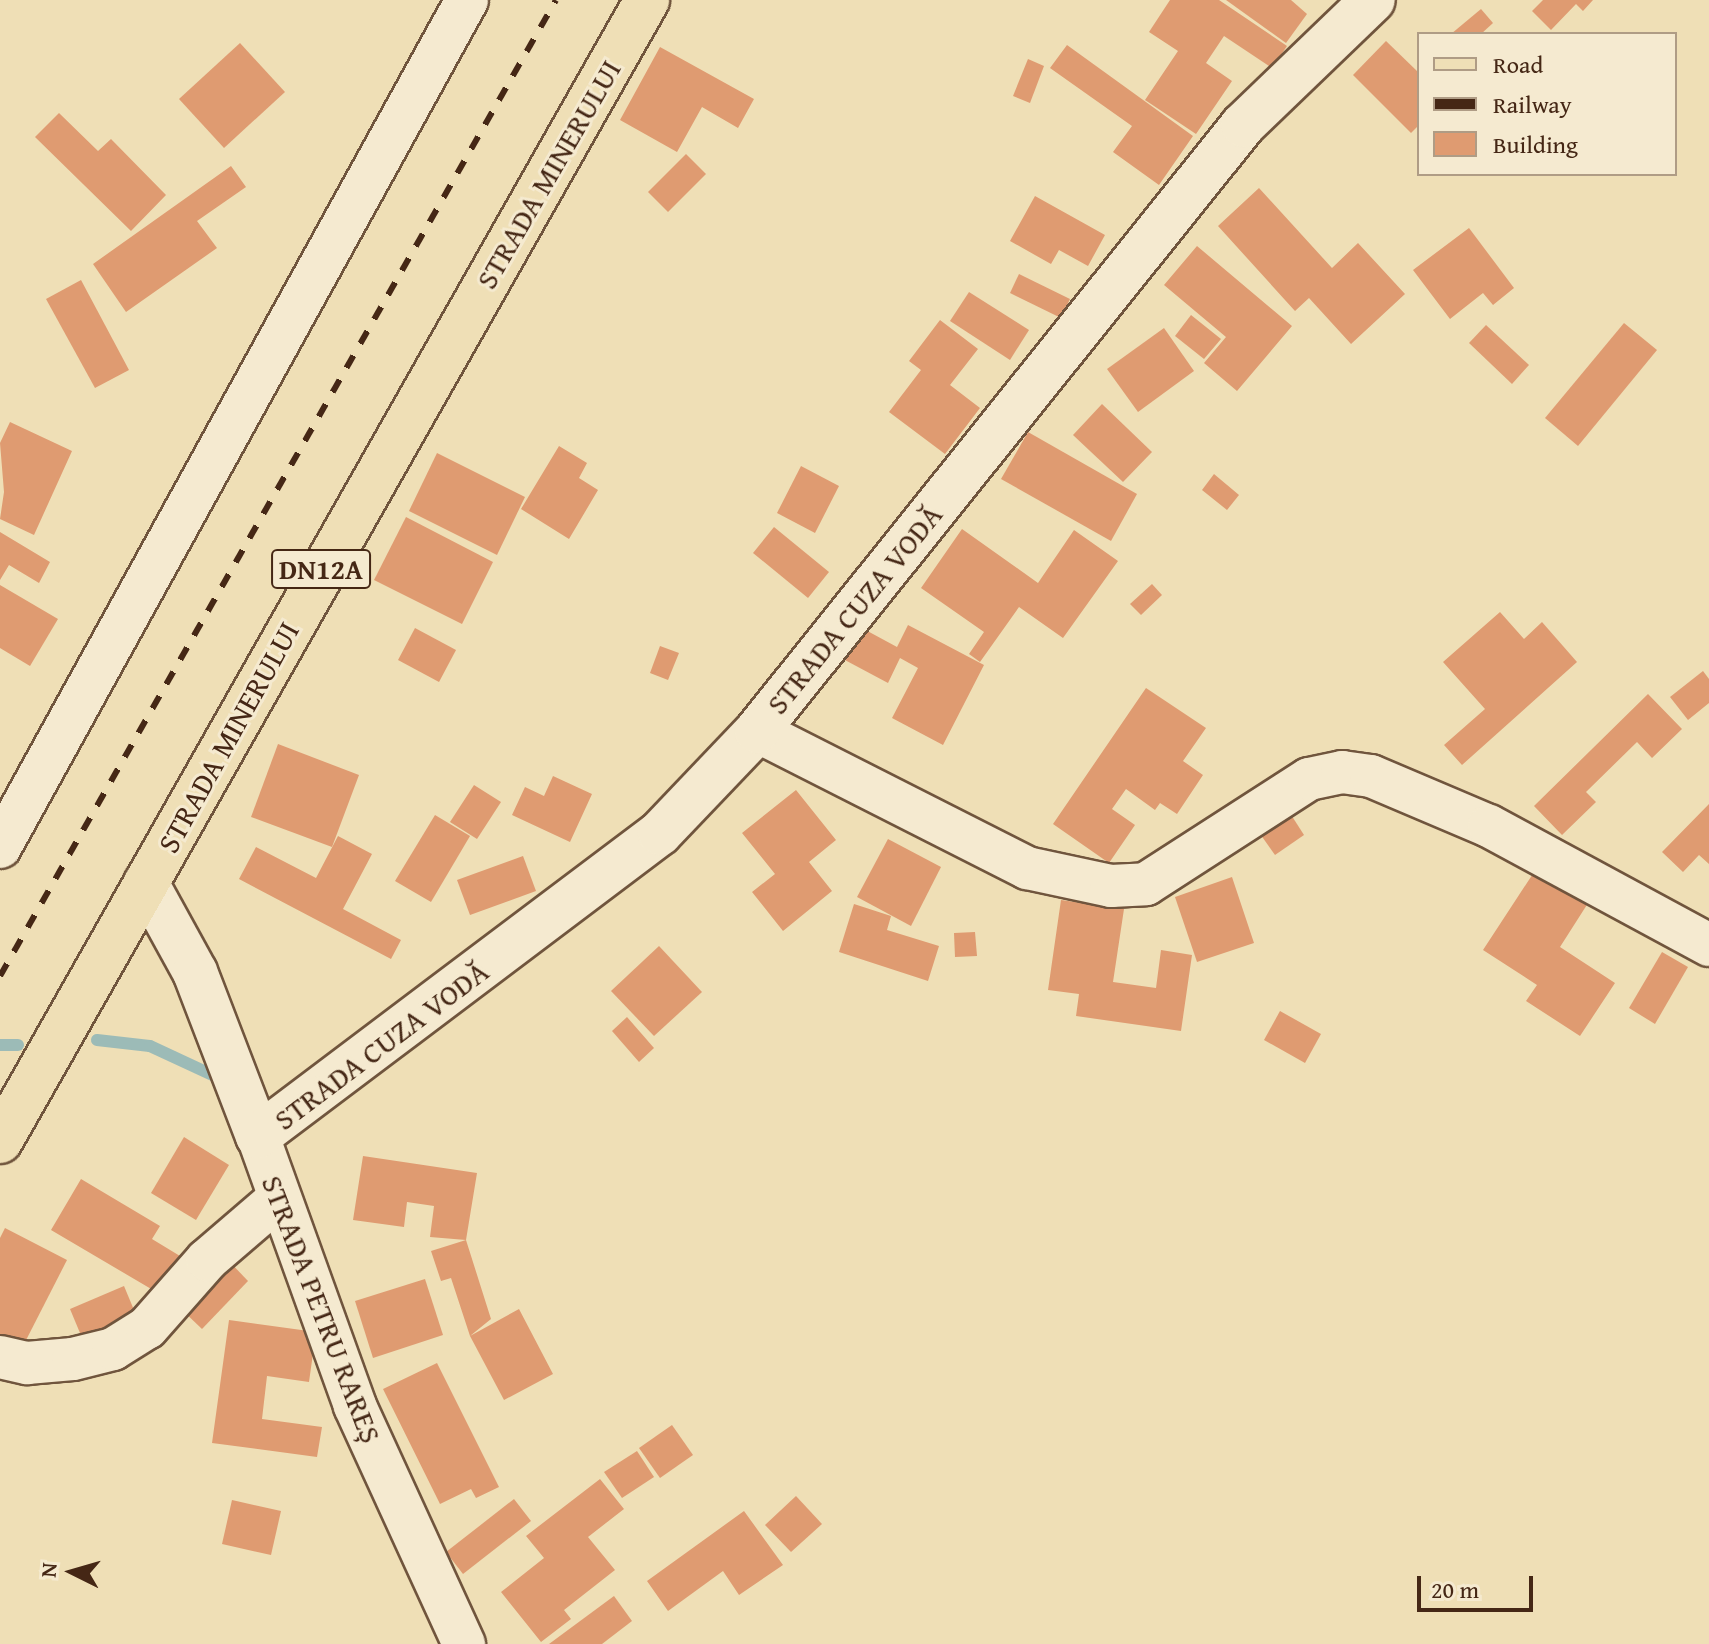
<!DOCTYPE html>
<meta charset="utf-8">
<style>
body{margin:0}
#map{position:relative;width:1709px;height:1644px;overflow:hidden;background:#efdfb6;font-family:"Gentium Book Plus",serif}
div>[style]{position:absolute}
.stream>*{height:12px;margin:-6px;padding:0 6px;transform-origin:6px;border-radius:6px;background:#9cbbb7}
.building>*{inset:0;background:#df9b71}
.roads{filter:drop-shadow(2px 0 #70553d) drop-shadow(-2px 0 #70553d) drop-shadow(0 2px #70553d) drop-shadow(0 -2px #70553d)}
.street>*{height:42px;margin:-21px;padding:0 21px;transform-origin:21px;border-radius:21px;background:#f5ead0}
.secondary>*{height:44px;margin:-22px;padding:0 22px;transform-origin:22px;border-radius:22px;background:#f5ead0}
.primary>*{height:44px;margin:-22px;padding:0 22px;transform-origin:22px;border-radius:22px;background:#efdfb6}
.rail>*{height:6px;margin-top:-3px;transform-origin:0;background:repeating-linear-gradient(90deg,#452715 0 14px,transparent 0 28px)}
span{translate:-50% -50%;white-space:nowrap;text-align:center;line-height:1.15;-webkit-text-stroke:6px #f5ead0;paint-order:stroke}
.shield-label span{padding:2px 6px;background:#f5ead0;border:2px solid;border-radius:6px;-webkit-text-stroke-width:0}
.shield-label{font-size:28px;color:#452715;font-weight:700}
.street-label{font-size:30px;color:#452715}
.legend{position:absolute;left:1417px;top:32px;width:260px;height:144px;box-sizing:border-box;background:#f5ead0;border:2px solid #af9c85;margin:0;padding:10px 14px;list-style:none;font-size:24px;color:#452715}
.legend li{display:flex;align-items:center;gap:16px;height:40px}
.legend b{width:40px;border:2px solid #af9c85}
.north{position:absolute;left:32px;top:1532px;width:80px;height:80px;-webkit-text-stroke:6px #f5ead0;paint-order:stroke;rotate:275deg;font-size:22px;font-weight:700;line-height:32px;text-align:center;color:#452715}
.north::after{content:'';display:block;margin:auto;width:28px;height:36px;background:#452715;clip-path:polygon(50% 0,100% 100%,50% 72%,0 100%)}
.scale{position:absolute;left:1417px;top:1576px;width:116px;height:36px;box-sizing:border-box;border:4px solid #452715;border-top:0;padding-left:10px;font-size:24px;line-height:28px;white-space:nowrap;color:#452715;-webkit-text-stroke:6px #f5ead0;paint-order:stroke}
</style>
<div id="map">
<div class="stream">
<i style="left:97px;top:1040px;width:53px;rotate:6.5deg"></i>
<i style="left:150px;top:1046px;width:78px;rotate:24.9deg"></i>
<i style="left:0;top:1045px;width:18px"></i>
</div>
<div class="building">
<i style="clip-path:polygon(1170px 0,1219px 0,1287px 46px,1272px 68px,1224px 36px,1206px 63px,1232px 81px,1196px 134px,1145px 100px,1178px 51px,1149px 32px)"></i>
<i style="clip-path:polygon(1226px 0,1291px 0,1307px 14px,1286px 43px)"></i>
<i style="clip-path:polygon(1543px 0,1593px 0,1583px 11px,1576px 4px,1551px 30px,1532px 11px)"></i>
<i style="clip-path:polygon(1481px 9px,1493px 23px,1481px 34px,1451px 34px)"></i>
<i style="clip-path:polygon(1386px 41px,1419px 73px,1419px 125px,1411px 133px,1353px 75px)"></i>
<i style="clip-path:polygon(240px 43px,285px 92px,224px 148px,179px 99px)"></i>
<i style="clip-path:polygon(1067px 45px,1193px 136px,1159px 185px,1113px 152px,1132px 126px,1050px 68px)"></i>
<i style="clip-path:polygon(660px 47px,754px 99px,738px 128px,702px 107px,677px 152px,620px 120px)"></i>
<i style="clip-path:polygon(1028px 59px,1044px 66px,1030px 103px,1013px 96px)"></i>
<i style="clip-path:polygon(59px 113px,98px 151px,111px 139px,166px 195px,131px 231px,35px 137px)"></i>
<i style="clip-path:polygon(686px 154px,706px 174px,668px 212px,648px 192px)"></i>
<i style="clip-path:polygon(231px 166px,246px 187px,197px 221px,217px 248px,126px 312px,93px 264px)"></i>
<i style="clip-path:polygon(1259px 188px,1332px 268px,1358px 243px,1405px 294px,1351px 344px,1309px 298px,1295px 311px,1218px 226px)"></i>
<i style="clip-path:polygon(1035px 196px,1105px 235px,1088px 266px,1059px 250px,1051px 264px,1010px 241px)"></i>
<i style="clip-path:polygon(1469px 228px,1514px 288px,1493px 305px,1483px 293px,1450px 319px,1413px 270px)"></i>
<i style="clip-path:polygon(1197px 246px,1292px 326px,1237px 391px,1204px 363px,1226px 337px,1164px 285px)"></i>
<i style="clip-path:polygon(1019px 274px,1070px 299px,1061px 318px,1010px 293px)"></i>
<i style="clip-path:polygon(81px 280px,129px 370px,95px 388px,46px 299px)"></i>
<i style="clip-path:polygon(969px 292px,1029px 330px,1010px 360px,950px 321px)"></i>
<i style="clip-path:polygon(1191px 315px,1221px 339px,1204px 359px,1175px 336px)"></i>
<i style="clip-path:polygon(940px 320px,978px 349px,950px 385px,980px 408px,945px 454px,889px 412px,921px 370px,909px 361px)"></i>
<i style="clip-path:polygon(1624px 323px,1657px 350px,1578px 446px,1545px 418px)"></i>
<i style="clip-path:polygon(1486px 325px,1529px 365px,1512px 384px,1469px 343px)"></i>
<i style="clip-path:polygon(1164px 328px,1194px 371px,1138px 412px,1107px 369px)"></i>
<i style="clip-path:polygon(1102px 404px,1152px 452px,1123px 482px,1073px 435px)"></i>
<i style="clip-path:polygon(10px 422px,72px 451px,34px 535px,0 519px,4px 492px,0 443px)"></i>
<i style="clip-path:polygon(1028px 432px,1137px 494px,1111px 541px,1001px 479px)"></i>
<i style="clip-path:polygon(559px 446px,587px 463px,579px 478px,598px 490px,569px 539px,521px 509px)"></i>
<i style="clip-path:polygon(437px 453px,525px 497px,497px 555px,409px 511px)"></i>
<i style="clip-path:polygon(801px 466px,839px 486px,815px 533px,777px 513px)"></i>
<i style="clip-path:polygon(1214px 474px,1239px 495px,1227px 510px,1202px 490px)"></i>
<i style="clip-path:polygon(406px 517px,493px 562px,462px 624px,374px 580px)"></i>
<i style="clip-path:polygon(774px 527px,829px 572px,808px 598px,753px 553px)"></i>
<i style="clip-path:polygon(962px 529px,1038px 583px,1074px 530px,1118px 561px,1063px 638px,1019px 607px,980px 662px,969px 654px,984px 632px,921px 588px)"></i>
<i style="clip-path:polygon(0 532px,50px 562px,39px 583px,9px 565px,0 580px)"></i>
<i style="clip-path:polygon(1152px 584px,1162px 595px,1141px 615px,1130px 604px)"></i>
<i style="clip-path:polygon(0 585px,58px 619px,30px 666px,0 648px)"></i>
<i style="clip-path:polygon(1500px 612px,1524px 639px,1542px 622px,1577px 662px,1462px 765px,1444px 745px,1485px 709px,1443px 662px)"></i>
<i style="clip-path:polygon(908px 625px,984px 665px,943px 745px,892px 718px,918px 668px,900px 658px,888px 683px,843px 659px,860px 627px,897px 647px)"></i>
<i style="clip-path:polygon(415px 628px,456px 650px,439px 682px,398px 660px)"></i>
<i style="clip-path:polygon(660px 646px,679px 653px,668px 680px,650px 673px)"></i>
<i style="clip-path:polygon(1703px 671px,1709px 679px,1709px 703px,1688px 720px,1670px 697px)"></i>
<i style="clip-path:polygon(1146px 688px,1206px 728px,1183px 761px,1203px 775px,1177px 814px,1160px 803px,1155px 810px,1126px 789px,1112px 809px,1135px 825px,1109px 863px,1053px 824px)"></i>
<i style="clip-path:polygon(1648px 694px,1682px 729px,1652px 758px,1637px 742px,1586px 792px,1596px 802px,1562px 835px,1534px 806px)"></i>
<i style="clip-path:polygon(278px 744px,359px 775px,332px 847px,251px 817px)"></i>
<i style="clip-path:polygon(553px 776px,592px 794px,570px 842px,512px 815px,525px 787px,544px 796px)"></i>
<i style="clip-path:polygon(474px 785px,501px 802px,477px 839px,450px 822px)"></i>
<i style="clip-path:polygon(796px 790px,836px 840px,809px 862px,832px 891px,783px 931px,752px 892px,775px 874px,742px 833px)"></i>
<i style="clip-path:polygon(1709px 804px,1709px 864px,1699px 855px,1683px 872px,1662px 852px)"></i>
<i style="clip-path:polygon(1288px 810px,1304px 835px,1275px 855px,1258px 831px)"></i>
<i style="clip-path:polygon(435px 815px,470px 836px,431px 902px,395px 881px)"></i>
<i style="clip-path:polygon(338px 836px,372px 854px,343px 909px,401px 940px,391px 959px,239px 879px,256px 847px,316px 878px)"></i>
<i style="clip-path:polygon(888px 839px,941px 867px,911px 926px,857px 897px)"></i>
<i style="clip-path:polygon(523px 856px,536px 891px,470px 915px,457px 880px)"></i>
<i style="clip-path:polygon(1538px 866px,1590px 900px,1560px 947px,1615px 983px,1580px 1036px,1526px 1001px,1537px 985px,1483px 950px)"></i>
<i style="clip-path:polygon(1232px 877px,1254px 943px,1197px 962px,1175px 897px)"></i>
<i style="clip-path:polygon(1061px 900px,1124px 909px,1113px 982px,1156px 988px,1161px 950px,1192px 955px,1181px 1031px,1076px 1016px,1079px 994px,1048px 990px)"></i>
<i style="clip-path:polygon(854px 904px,891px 916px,887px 930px,939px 946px,928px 981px,839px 952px)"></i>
<i style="clip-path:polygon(975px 932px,977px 956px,955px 957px,954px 933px)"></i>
<i style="clip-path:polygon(659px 946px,702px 992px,654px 1036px,611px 991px)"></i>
<i style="clip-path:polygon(1662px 952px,1688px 967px,1655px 1024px,1629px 1008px)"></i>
<i style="clip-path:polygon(1280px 1011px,1321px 1034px,1305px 1063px,1264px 1040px)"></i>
<i style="clip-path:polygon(627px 1017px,654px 1048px,639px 1062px,612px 1031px)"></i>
<i style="clip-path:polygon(184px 1137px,229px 1165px,196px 1220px,151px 1193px)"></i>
<i style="clip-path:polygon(363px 1156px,477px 1173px,466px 1240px,430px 1237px,434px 1206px,407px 1202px,404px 1227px,353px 1220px)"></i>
<i style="clip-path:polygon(81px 1179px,160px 1226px,152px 1239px,180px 1256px,158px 1293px,51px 1230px)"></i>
<i style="clip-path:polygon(5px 1228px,67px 1260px,22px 1348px,0 1337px,0 1238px)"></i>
<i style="clip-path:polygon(466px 1240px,491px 1319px,470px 1336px,519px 1309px,553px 1374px,504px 1400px,470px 1336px,451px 1278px,441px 1281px,431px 1251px)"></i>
<i style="clip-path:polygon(226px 1258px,248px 1281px,202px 1329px,179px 1307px)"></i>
<i style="clip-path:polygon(425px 1279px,443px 1335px,373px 1358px,355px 1301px)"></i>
<i style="clip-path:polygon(124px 1286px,139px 1322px,85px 1345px,70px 1309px)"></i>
<i style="clip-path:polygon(229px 1320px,316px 1332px,309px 1382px,267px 1376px,262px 1419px,322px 1427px,317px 1457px,212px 1443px)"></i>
<i style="clip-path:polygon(437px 1363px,499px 1487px,476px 1498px,471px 1489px,440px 1504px,383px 1389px)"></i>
<i style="clip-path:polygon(672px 1425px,693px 1455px,660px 1478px,639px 1448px)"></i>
<i style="clip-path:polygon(637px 1451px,654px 1477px,622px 1498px,604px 1472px)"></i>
<i style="clip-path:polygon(600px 1479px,624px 1509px,588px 1537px,615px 1570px,564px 1610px,571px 1619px,541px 1642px,501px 1592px,544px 1558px,526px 1536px)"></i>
<i style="clip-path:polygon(796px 1496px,822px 1524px,791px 1552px,765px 1525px)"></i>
<i style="clip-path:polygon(514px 1499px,531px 1521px,463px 1574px,446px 1552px)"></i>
<i style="clip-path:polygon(232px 1500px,281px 1511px,271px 1555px,222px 1544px)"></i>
<i style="clip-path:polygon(744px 1511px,783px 1565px,739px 1595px,723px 1571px,668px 1611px,647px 1581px)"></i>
<i style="clip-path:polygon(614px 1596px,632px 1621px,602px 1644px,549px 1644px)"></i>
</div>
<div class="roads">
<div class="street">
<i style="left:757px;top:731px;width:303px;rotate:26.9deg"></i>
<i style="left:1027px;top:868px;width:86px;rotate:12.1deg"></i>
<i style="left:1111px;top:886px;width:35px;rotate:-3deg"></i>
<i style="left:1146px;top:884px;width:194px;rotate:-32.8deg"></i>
<i style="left:1309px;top:779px;width:34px;rotate:-12deg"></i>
<i style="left:1342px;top:772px;width:29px;rotate:8deg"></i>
<i style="left:1371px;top:776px;width:128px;rotate:23deg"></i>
<i style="left:1489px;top:826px;width:250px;rotate:28.4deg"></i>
<i style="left:0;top:847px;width:967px;rotate:-61.13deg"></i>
<i style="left:258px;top:1136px;width:287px;rotate:70.2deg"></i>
<i style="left:355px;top:1406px;width:262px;rotate:65.4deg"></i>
<i style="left:0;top:1357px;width:28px;rotate:13deg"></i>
<i style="left:27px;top:1363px;width:46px;rotate:-5deg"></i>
<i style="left:73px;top:1359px;width:41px;rotate:-14deg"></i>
<i style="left:113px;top:1349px;width:40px;rotate:-32deg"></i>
<i style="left:147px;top:1328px;width:91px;rotate:-48.6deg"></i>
<i style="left:207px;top:1260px;width:95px;rotate:-40.7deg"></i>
</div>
<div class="secondary">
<i style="left:146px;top:883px;width:102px;rotate:61.2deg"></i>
<i style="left:195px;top:972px;width:176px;rotate:69deg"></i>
<i style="left:258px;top:1136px;width:503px;rotate:-37.01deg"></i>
<i style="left:660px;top:833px;width:141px;rotate:-46.4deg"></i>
<i style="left:757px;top:731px;width:777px;rotate:-51.27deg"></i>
<i style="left:1243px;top:125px;width:180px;rotate:-43.9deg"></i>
</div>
<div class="primary">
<i style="left:0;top:1141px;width:1312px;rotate:-60.44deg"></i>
</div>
</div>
<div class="rail">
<i style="left:0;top:976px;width:1123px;rotate:-60.33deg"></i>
</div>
<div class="shield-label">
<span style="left:321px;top:569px">DN12A</span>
</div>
<div class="street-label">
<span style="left:548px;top:174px;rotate:-60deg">STRADA MINERULUI</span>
<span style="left:854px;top:609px;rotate:-51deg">STRADA CUZA VODĂ</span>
<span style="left:228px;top:737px;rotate:-61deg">STRADA MINERULUI</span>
<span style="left:381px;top:1045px;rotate:-37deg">STRADA CUZA VODĂ</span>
<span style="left:322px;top:1309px;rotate:69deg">STRADA PETRU RAREȘ</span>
</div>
<ul class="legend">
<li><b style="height:10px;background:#efdfb6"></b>Road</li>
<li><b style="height:10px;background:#452715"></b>Railway</li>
<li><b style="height:22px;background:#df9b71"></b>Building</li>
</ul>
<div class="north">N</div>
<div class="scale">20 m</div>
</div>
